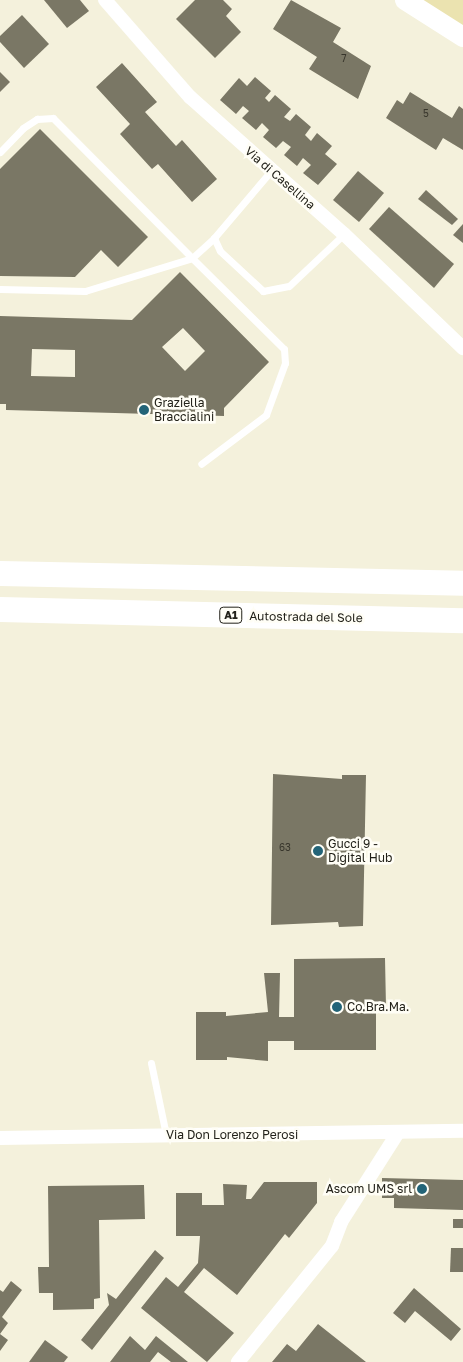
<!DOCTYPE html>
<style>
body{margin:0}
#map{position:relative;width:463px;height:1362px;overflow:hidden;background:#f4f1dc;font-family:"Golos Text",sans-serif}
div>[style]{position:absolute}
.green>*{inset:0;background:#ebe3b0}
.building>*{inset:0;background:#7a7765}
.lane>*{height:7px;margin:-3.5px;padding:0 3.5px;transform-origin:3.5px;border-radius:3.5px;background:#fff}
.street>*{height:14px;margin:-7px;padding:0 7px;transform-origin:7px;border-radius:7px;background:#fff}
.secondary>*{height:20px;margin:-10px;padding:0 10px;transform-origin:10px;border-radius:10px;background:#fff}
.highway>*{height:25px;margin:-12.5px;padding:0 12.5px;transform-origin:12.5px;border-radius:12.5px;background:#fff}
.dots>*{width:14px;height:14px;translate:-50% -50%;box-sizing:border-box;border:2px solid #fffef6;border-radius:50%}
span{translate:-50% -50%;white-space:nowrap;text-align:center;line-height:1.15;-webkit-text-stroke:5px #fffef6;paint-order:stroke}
.number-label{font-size:10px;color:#38362c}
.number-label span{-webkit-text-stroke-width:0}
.shield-label span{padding:1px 4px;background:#fffef6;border:1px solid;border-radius:4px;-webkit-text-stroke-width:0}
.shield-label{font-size:11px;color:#222119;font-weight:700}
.street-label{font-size:12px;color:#222119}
.poi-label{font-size:12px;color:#222119}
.left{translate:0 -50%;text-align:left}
.right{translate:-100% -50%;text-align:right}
</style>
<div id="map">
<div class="green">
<i style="clip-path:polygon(405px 0,463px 0,463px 37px)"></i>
</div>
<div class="building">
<i style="clip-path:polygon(44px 0,80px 0,89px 11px,67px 28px)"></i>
<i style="clip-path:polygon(195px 0,223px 0,232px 9px,226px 16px,241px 32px,215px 58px,176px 19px)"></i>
<i style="clip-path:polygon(291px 0,341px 28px,333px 42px,371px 66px,358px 99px,309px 69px,317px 57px,273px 29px)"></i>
<i style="clip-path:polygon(22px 15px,49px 44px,24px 68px,0 42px,0 36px)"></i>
<i style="clip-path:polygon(122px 63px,157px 102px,145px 112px,176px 146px,182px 140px,217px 179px,192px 202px,158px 164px,152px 169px,120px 134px,130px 124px,96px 87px)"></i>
<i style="clip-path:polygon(0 72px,10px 82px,0 92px)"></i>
<i style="clip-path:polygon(255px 77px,271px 91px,265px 98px,269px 102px,275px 95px,291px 109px,284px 117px,290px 121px,296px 114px,311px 127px,305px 135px,311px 141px,317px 133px,332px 146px,325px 154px,337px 164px,318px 185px,303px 173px,311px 165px,303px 158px,297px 166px,284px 155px,291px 147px,283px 141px,276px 148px,263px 137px,269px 130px,262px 123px,256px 130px,242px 118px,249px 111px,243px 106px,236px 114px,220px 100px,239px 78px,247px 86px)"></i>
<i style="clip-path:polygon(410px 92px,452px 118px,459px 106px,463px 109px,463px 150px,443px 138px,436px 150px,386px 118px,397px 100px,403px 104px)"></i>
<i style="clip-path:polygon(40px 129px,148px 237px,118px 267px,101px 250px,75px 277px,0 276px,0 169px)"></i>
<i style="clip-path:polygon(358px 171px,384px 193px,359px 222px,333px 200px)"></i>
<i style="clip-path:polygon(426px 190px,458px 219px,452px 225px,418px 199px)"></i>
<i style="clip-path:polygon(389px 207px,454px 264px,434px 288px,369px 229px)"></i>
<i style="clip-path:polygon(463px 224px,463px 243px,453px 235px)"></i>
<i style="clip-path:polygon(evenodd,180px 272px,269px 362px,224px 408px,224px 416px,6px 410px,6px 404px,0 404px,0 316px,132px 320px,180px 272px,183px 328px,205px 351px,185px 371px,162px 347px,183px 328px,180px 272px,32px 349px,75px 350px,75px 377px,31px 376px,32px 349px)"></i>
<i style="clip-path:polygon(273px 774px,342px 779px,342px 775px,366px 775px,363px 926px,339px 927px,338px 922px,271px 925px)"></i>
<i style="clip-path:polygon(385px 958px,386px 1007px,376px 1007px,376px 1050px,294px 1050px,294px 1041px,268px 1041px,268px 1061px,227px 1057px,227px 1060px,196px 1060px,196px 1012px,226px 1012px,226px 1016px,268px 1012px,264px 973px,280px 973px,279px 1017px,294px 1017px,294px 959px)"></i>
<i style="clip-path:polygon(382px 1178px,463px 1180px,463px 1210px,394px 1208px,394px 1198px,382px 1198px)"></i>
<i style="clip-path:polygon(264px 1182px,317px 1182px,317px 1203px,289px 1238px,285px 1234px,237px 1295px,204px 1268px,184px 1292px,234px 1333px,207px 1362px,141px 1308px,166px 1277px,178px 1287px,198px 1263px,200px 1236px,176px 1236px,176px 1193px,202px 1193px,202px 1205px,224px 1205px,223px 1184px,247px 1185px,246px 1199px,251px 1199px)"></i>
<i style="clip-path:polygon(144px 1185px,145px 1219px,99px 1220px,100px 1298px,94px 1299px,94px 1309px,53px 1310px,53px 1293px,39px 1293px,38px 1267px,49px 1267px,48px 1186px)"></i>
<i style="clip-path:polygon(453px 1219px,463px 1219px,463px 1228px,453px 1228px)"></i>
<i style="clip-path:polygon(451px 1248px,463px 1248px,463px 1272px,450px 1272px)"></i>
<i style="clip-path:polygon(155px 1250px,164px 1258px,92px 1350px,81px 1340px,109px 1305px,107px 1293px,116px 1299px)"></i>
<i style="clip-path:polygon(11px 1281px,22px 1290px,2px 1317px,8px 1323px,0 1334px,8px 1340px,0 1351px,0 1290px,3px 1292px)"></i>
<i style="clip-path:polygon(414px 1288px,461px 1329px,451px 1341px,415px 1311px,405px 1323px,393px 1313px)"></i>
<i style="clip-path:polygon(318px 1324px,366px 1362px,272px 1362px,287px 1344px,296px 1351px)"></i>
<i style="clip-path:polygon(130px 1336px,145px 1350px,156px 1336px,188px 1362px,171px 1362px,158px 1352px,150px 1362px,110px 1362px)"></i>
<i style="clip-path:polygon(45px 1340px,68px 1357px,64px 1362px,29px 1362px)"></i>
</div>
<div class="lane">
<i style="left:0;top:152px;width:33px;rotate:-46deg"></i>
<i style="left:23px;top:128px;width:17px;rotate:-33deg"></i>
<i style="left:37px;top:119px;width:16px;rotate:-4deg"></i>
<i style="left:53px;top:118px;width:197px;rotate:45.2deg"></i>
<i style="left:192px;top:258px;width:30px;rotate:-42deg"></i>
<i style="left:270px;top:172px;width:87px;rotate:130.3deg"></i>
<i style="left:214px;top:238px;width:14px;rotate:65deg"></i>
<i style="left:220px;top:251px;width:59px;rotate:42.9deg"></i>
<i style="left:263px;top:291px;width:26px;rotate:-11deg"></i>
<i style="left:289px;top:286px;width:76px;rotate:-43.4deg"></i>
<i style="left:0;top:289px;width:85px;rotate:1.3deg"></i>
<i style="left:85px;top:291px;width:112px;rotate:-17.1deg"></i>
<i style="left:192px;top:258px;width:129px;rotate:44.7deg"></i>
<i style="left:284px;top:349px;width:14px;rotate:86deg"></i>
<i style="left:285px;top:363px;width:55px;rotate:110.1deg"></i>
<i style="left:266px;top:415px;width:81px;rotate:143deg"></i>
<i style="left:151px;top:1063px;width:74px;rotate:78.2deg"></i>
</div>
<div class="street">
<i style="left:105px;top:0;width:129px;rotate:48.8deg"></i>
<i style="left:190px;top:97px;width:206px;rotate:41.7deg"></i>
<i style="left:344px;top:234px;width:165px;rotate:43.8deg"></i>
<i style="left:0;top:1138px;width:463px;rotate:-0.9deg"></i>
<i style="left:238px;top:1362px;width:149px;rotate:-51deg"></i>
<i style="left:332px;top:1246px;width:26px;rotate:-69deg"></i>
<i style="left:341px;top:1222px;width:104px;rotate:-57.5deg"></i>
</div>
<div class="secondary">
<i style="left:405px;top:0;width:69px;rotate:32.5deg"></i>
</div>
<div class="highway">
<i style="left:0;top:573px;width:463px;rotate:1.2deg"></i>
<i style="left:0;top:609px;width:463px;rotate:1.4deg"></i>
</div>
<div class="dots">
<i style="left:144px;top:410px;background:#236478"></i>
<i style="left:318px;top:851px;background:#236478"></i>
<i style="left:337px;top:1007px;background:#236478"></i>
<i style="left:422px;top:1189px;background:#236478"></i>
</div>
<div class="number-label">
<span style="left:344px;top:59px">7</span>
<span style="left:426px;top:114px">5</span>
<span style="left:285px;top:848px">63</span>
</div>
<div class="shield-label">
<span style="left:231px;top:615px">A1</span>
</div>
<div class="street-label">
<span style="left:280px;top:178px;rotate:41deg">Via di Casellina</span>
<span style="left:306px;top:617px;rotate:1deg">Autostrada del Sole</span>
<span style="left:232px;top:1135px">Via Don Lorenzo Perosi</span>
</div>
<div class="poi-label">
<span class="left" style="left:154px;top:410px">Graziella<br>Braccialini</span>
<span class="left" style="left:328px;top:851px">Gucci 9 -<br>Digital Hub</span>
<span class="left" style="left:347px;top:1007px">Co.Bra.Ma.</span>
<span class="right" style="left:412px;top:1189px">Ascom UMS srl</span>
</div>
</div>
